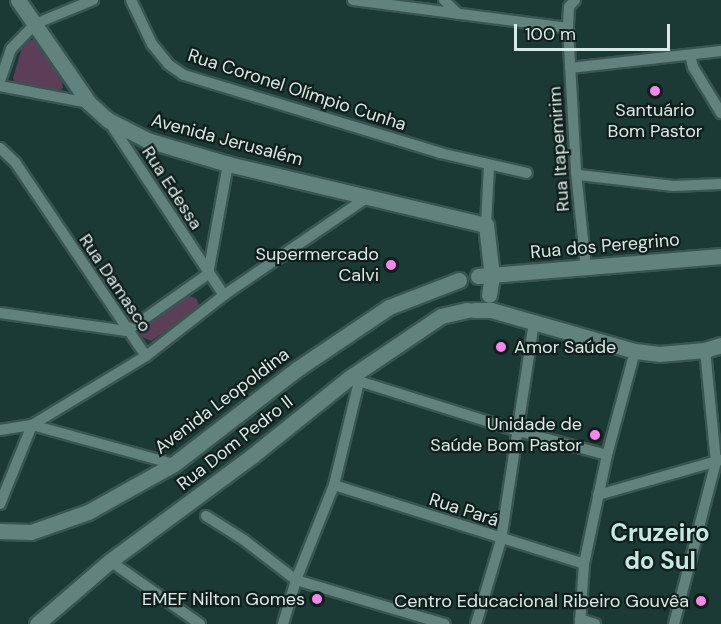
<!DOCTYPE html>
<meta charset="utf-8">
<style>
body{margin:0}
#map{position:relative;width:721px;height:624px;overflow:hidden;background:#1b3a35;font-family:"DM Sans",sans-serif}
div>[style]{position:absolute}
.green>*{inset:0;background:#5d3e59}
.roads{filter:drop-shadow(2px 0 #395551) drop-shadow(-2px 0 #395551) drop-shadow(0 2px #395551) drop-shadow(0 -2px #395551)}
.street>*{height:10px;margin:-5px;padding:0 5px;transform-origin:5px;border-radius:5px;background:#62837d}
.secondary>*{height:15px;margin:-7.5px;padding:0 7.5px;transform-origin:7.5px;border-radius:7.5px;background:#62837d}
.dots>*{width:16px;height:16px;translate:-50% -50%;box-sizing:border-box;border:3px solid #111e1c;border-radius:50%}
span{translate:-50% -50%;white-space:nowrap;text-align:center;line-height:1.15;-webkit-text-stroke:4.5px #111e1c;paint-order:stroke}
.street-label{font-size:18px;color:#d8e9e6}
.poi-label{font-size:18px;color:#d8e9e6}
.right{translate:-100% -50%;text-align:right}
.left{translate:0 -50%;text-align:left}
.district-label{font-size:24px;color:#c5e9e1;font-weight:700}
.scale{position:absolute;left:514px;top:24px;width:156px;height:27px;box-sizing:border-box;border:3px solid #d8e9e6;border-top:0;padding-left:8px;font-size:18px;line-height:21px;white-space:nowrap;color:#d8e9e6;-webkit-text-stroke:4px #111e1c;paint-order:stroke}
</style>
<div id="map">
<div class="green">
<i style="clip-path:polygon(35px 38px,62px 81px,63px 88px,59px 91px,14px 85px,13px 78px,23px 44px)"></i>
<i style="clip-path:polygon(188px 296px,196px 298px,200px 308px,151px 341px,140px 336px,142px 327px)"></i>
</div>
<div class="roads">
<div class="street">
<i style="left:131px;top:0;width:49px;rotate:64.5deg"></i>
<i style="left:152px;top:44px;width:26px;rotate:51deg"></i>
<i style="left:168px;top:64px;width:19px;rotate:35deg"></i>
<i style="left:184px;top:75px;width:268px;rotate:16.9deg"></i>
<i style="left:440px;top:153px;width:89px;rotate:12.9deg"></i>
<i style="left:353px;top:0;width:217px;rotate:7.4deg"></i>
<i style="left:444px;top:0;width:20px;rotate:45deg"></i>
<i style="left:575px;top:0;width:9px;rotate:131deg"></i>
<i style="left:569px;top:7px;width:21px;rotate:93deg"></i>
<i style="left:568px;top:28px;width:144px;rotate:86.8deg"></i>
<i style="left:576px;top:172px;width:97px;rotate:84.1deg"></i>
<i style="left:690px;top:55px;width:12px;rotate:76deg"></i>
<i style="left:693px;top:67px;width:54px;rotate:58.7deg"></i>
<i style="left:570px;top:68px;width:152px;rotate:-6.4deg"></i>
<i style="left:0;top:81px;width:34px;rotate:-71deg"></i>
<i style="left:11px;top:49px;width:35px;rotate:-46deg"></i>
<i style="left:35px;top:24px;width:63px;rotate:-22.5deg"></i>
<i style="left:0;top:86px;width:91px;rotate:10.8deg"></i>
<i style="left:108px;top:120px;width:210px;rotate:56.5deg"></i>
<i style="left:0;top:148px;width:21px;rotate:43deg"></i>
<i style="left:15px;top:162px;width:234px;rotate:56deg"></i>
<i style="left:576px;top:172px;width:4px;rotate:45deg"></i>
<i style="left:579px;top:175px;width:95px;rotate:6.7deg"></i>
<i style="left:673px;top:186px;width:48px;rotate:-2.4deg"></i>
<i style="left:486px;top:225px;width:59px;rotate:-87.1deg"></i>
<i style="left:208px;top:274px;width:112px;rotate:-79.7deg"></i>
<i style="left:0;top:313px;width:128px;rotate:8.1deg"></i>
<i style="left:127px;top:331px;width:99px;rotate:-35.1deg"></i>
<i style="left:349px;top:378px;width:177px;rotate:17.4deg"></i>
<i style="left:518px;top:431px;width:92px;rotate:15.1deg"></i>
<i style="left:0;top:430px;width:32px;rotate:-9deg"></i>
<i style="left:32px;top:425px;width:147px;rotate:15.4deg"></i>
<i style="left:334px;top:485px;width:262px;rotate:17.5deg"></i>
<i style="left:598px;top:495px;width:128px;rotate:-15.9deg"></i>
<i style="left:0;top:504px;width:85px;rotate:-67.9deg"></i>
<i style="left:32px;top:425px;width:133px;rotate:-31.2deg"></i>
<i style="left:146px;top:356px;width:99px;rotate:-38deg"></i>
<i style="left:224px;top:295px;width:176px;rotate:-34.3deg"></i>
<i style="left:206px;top:516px;width:45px;rotate:32.3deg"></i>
<i style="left:244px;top:540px;width:66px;rotate:37.6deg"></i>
<i style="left:296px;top:580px;width:155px;rotate:16.5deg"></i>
<i style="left:110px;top:561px;width:110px;rotate:35deg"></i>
<i style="left:580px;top:619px;width:16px;rotate:18deg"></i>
<i style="left:283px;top:624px;width:46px;rotate:-73.5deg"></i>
<i style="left:296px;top:580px;width:102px;rotate:-68.2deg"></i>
<i style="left:334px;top:485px;width:106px;rotate:-76.4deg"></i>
<i style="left:476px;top:624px;width:88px;rotate:-73.4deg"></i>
<i style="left:501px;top:540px;width:220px;rotate:-81.4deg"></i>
<i style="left:580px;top:624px;width:60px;rotate:-86.2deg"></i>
<i style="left:584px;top:564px;width:111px;rotate:-78.1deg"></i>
<i style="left:607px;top:455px;width:108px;rotate:-74.9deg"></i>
<i style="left:674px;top:624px;width:167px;rotate:-75.5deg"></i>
<i style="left:716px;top:462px;width:113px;rotate:-95.6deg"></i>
</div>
<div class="secondary">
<i style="left:18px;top:0;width:125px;rotate:55.4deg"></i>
<i style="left:89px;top:103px;width:25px;rotate:42deg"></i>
<i style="left:108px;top:120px;width:44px;rotate:27.1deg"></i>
<i style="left:147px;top:140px;width:84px;rotate:16.5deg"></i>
<i style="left:228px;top:164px;width:265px;rotate:13.3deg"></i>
<i style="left:486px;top:225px;width:51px;rotate:83.3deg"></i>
<i style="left:492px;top:276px;width:19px;rotate:99deg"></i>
<i style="left:478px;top:276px;width:244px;rotate:-4.7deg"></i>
<i style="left:474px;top:310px;width:17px"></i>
<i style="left:491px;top:310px;width:150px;rotate:15.9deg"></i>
<i style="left:635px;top:351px;width:24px;rotate:7deg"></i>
<i style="left:659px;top:354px;width:46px;rotate:-5deg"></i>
<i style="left:705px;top:350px;width:17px;rotate:-17deg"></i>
<i style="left:0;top:531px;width:31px;rotate:2deg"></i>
<i style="left:31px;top:532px;width:60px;rotate:-19.3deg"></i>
<i style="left:88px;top:512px;width:98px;rotate:-29.2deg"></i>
<i style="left:174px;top:464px;width:155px;rotate:-37.7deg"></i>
<i style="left:297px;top:369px;width:111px;rotate:-34deg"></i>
<i style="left:389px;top:307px;width:75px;rotate:-21.1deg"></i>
<i style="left:37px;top:624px;width:96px;rotate:-40.8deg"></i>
<i style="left:110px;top:561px;width:177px;rotate:-36.5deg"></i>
<i style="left:252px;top:456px;width:124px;rotate:-38.8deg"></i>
<i style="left:349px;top:378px;width:111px;rotate:-34deg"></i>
<i style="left:441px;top:316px;width:27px;rotate:-13deg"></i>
</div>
</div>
<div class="dots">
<i style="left:655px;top:91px;background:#f688ec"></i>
<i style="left:391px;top:265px;background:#f688ec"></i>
<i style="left:501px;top:347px;background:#f688ec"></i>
<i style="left:595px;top:435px;background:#f688ec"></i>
<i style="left:317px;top:599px;background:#f688ec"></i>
<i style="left:701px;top:601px;background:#f688ec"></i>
</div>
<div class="street-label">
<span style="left:297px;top:90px;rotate:18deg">Rua Coronel Olímpio Cunha</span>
<span style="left:227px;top:140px;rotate:15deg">Avenida Jerusalém</span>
<span style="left:559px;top:149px;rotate:-94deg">Rua Itapemirim</span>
<span style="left:172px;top:188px;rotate:57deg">Rua Edessa</span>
<span style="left:605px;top:246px;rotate:-5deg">Rua dos Peregrino</span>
<span style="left:115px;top:283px;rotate:56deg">Rua Damasco</span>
<span style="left:222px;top:401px;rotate:-37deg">Avenida Leopoldina</span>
<span style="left:235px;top:443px;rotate:-38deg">Rua Dom Pedro II</span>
<span style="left:464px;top:510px;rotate:18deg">Rua Pará</span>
</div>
<div class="poi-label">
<span style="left:655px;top:121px">Santuário<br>Bom Pastor</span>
<span class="right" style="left:379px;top:265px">Supermercado<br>Calvi</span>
<span class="left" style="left:514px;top:347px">Amor Saúde</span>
<span class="right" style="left:582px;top:435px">Unidade de<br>Saúde Bom Pastor</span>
<span class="right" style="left:305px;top:599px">EMEF Nilton Gomes</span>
<span class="right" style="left:689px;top:601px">Centro Educacional Ribeiro Gouvêa</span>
</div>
<div class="district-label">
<span style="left:660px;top:547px">Cruzeiro<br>do Sul</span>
</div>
<div class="scale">100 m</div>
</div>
